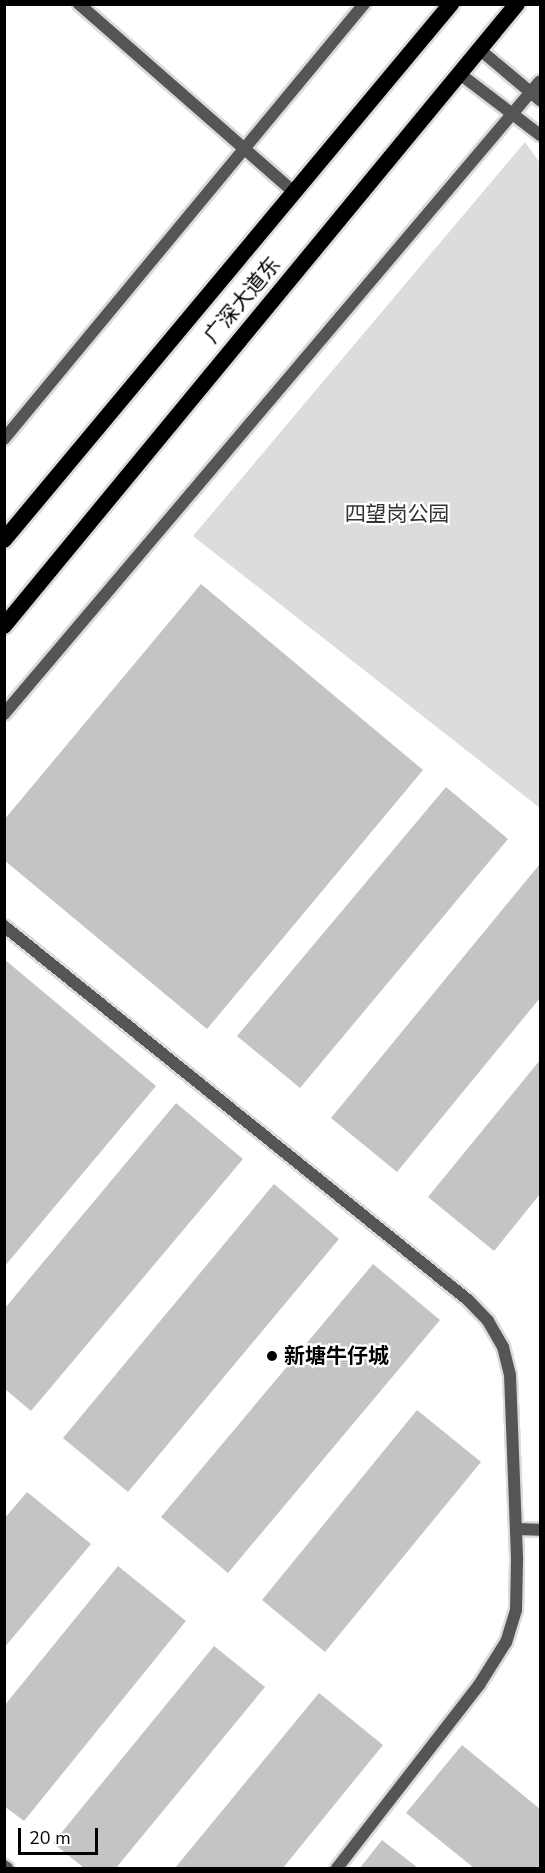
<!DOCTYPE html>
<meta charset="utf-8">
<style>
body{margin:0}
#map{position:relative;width:545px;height:1873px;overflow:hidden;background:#fff;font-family:"Nunito Sans","Noto Sans SC",sans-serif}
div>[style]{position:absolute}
.green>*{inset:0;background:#dcdcdc}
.building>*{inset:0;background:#c4c4c4}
.roads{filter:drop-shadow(2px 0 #dbdbdb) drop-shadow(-2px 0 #dbdbdb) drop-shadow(0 2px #dbdbdb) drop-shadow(0 -2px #dbdbdb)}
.minor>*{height:12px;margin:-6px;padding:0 6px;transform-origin:6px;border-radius:6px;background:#555}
.tertiary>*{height:12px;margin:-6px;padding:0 6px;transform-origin:6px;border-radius:6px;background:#555}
.trunk>*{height:16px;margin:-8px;padding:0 8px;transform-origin:8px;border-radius:8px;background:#000}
.dots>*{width:16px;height:16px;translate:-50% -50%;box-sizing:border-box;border:3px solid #fff;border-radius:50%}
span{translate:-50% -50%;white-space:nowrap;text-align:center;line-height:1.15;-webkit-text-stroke:4.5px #fff;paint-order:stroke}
.street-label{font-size:21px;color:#000}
.park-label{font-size:21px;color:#333}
.poi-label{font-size:21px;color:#000;font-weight:700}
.left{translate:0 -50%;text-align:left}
.frame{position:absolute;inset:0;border:6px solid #000;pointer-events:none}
.scale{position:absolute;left:18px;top:1828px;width:80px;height:27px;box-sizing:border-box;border:3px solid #000;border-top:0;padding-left:8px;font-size:18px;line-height:21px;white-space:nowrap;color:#000;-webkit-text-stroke:4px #fff;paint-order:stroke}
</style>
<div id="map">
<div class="green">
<i style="clip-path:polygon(525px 142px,540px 163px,540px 808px,193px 536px)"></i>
</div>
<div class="building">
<i style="clip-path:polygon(201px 584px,423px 770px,207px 1029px,4px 860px,4px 820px)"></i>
<i style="clip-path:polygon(446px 787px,508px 839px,300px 1088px,237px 1036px)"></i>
<i style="clip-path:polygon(539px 865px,540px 998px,397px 1172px,331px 1118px)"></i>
<i style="clip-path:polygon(4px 959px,156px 1086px,4px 1267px)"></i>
<i style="clip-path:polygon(540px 1060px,540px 1194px,494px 1251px,428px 1197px)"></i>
<i style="clip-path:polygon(176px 1103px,243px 1159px,31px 1411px,5px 1389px,5px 1308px)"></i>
<i style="clip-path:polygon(274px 1184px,339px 1239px,128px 1492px,63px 1438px)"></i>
<i style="clip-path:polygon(373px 1264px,440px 1320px,228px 1573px,161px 1517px)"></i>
<i style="clip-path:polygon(417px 1410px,481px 1462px,325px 1652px,262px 1600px)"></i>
<i style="clip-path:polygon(27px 1492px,91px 1544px,4px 1648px,4px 1519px)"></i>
<i style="clip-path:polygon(118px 1566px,186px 1621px,24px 1821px,4px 1806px,4px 1706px)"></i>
<i style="clip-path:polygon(214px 1646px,265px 1687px,116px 1868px,84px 1868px,53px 1843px)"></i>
<i style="clip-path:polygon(319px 1693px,383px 1745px,283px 1868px,175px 1868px)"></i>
<i style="clip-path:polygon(462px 1745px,540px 1809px,540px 1868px,474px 1868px,406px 1813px)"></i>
<i style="clip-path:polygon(382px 1840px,418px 1868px,360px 1868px)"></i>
</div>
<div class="roads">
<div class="minor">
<i style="left:79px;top:4px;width:286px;rotate:41.2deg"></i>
<i style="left:4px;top:926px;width:596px;rotate:38.87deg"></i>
<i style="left:468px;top:1300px;width:29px;rotate:46deg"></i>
<i style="left:488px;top:1321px;width:30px;rotate:60deg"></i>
<i style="left:503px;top:1347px;width:29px;rotate:76deg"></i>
<i style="left:510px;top:1375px;width:185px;rotate:87.8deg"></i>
<i style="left:517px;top:1560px;width:50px;rotate:91.1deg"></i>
<i style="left:516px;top:1610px;width:34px;rotate:107deg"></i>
<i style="left:506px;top:1642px;width:51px;rotate:122.1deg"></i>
<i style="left:479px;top:1685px;width:232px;rotate:127.8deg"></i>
<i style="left:516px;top:1529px;width:24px;rotate:2deg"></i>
<i style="left:4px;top:1866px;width:4px;rotate:34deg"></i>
</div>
<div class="tertiary">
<i style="left:479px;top:49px;width:80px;rotate:39.9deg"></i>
<i style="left:460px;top:74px;width:101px;rotate:37.3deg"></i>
<i style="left:4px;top:439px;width:565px;rotate:-50.39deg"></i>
<i style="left:4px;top:714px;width:829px;rotate:-49.74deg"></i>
</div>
<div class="trunk">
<i style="left:4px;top:540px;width:698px;rotate:-50.17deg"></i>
<i style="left:4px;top:626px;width:806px;rotate:-50.49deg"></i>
</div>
</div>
<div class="dots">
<i style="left:272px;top:1356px;background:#000"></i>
</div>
<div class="street-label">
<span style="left:242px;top:300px;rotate:-50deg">广深大道东</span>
</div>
<div class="park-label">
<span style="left:397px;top:514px">四望岗公园</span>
</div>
<div class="poi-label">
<span class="left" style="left:284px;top:1356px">新塘牛仔城</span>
</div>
<div class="frame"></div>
<div class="scale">20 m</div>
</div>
